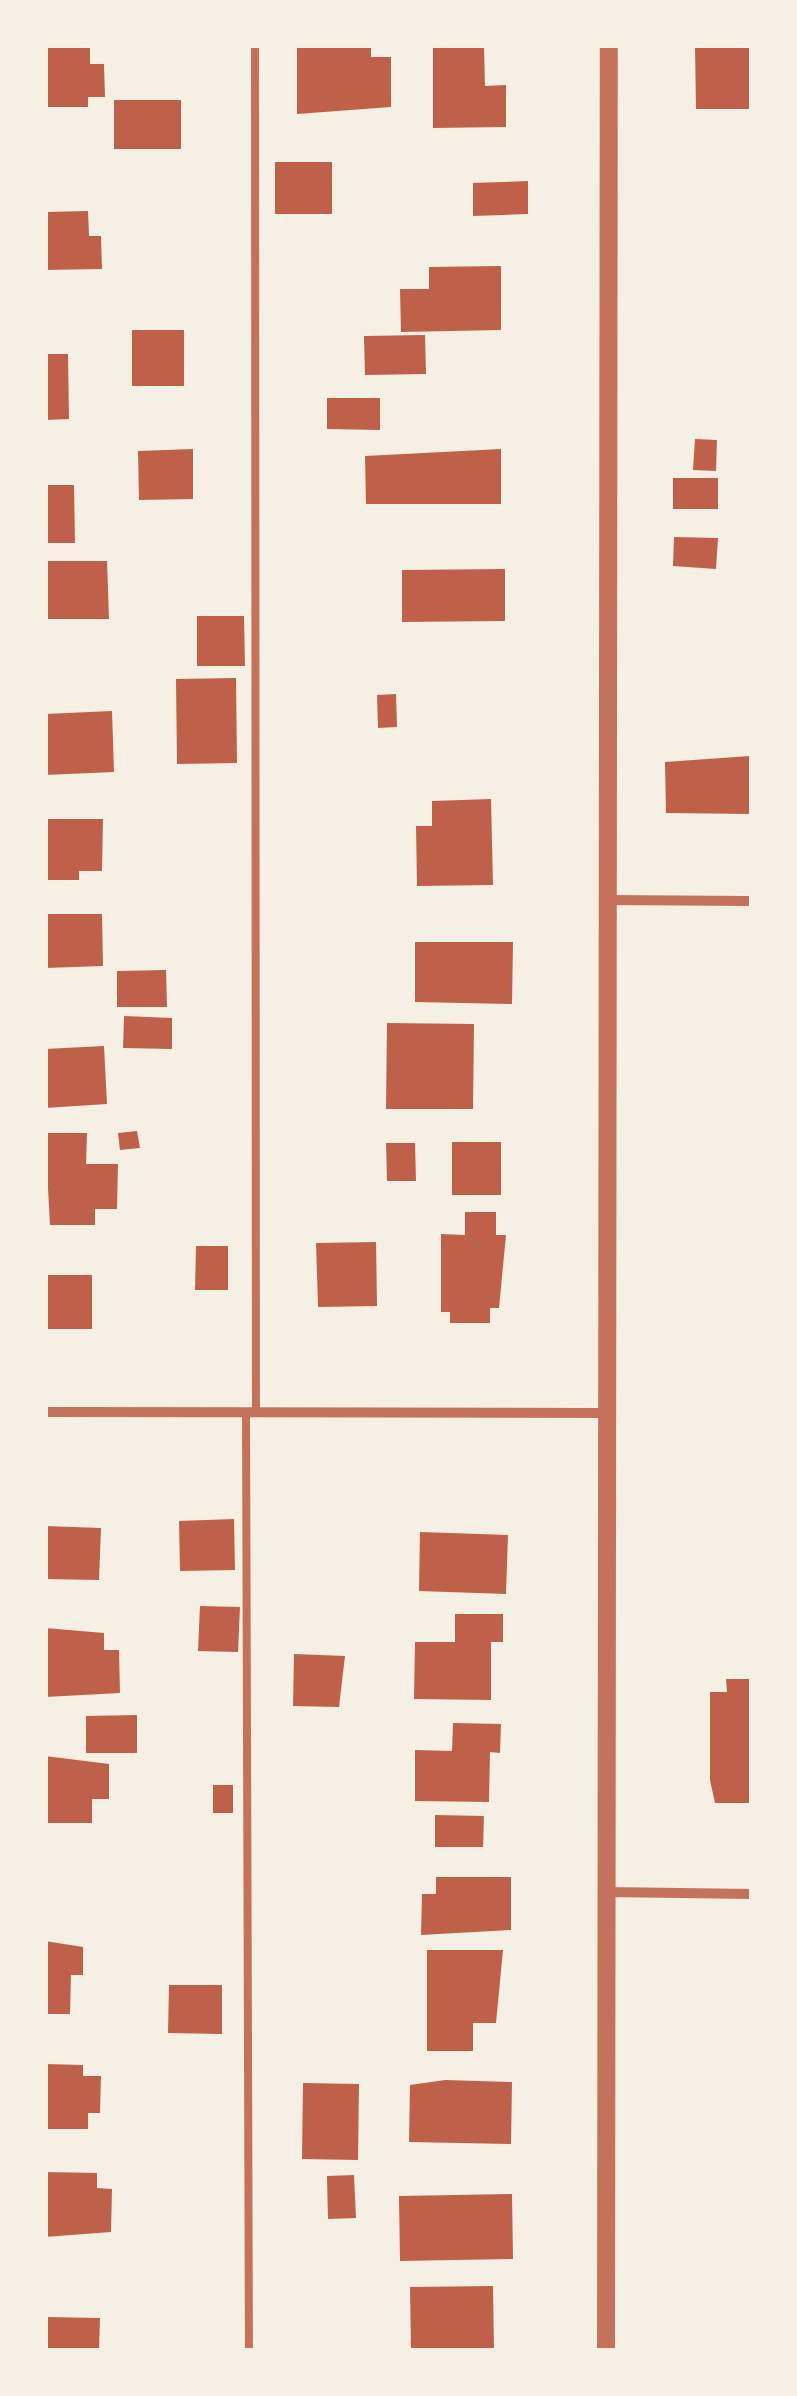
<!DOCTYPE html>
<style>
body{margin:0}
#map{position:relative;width:797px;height:2396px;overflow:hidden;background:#f6efe4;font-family:Helvetica,sans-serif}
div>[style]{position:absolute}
.building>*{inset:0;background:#bf614a}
.service>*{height:8px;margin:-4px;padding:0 4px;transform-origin:4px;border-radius:4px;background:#c5725c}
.minor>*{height:10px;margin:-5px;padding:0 5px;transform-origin:5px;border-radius:5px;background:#c5725c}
.tertiary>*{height:18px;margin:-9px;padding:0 9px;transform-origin:9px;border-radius:9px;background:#c5725c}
span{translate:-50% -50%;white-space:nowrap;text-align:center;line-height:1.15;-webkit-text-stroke:9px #f6efe4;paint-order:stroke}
.frame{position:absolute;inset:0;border:48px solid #f6efe4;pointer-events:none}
</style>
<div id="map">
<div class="building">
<i style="clip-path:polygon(297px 45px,371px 45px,371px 57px,391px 57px,391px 107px,297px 114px)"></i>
<i style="clip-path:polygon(695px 45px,752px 45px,752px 109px,696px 109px)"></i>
<i style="clip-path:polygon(484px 46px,485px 86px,506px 85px,506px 127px,433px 128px,433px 47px)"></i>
<i style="clip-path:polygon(45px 47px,90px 47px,90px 64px,104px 64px,105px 97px,88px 97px,88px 107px,45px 107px)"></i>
<i style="clip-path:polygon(114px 100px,181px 100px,181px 149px,114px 149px)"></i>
<i style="clip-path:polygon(275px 162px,332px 162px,332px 214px,275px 214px)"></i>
<i style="clip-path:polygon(528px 181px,528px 214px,473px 216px,473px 183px)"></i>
<i style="clip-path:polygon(88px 211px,89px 236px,101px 236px,102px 269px,45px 270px,45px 212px)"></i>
<i style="clip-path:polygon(501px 266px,501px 330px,401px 332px,400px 289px,429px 289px,429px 267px)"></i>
<i style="clip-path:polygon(132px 330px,184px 330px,184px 386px,132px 386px)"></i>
<i style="clip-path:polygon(425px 335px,426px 374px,365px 375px,364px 336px)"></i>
<i style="clip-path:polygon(45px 354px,68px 354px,69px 419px,45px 420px)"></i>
<i style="clip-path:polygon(327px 398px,380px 398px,380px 430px,327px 429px)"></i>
<i style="clip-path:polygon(695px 439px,717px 440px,716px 471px,693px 470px)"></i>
<i style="clip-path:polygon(193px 449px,193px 499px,139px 500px,138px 451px)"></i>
<i style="clip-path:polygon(501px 449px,501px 504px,366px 504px,365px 456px)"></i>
<i style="clip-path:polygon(673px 478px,718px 478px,718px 509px,673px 509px)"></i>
<i style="clip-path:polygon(45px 485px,74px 485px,75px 543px,45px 543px)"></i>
<i style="clip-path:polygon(674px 537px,718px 538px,716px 569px,673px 566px)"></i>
<i style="clip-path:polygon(45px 561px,107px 561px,109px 619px,45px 619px)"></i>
<i style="clip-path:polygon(505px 569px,505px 621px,402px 622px,402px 570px)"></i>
<i style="clip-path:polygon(197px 616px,244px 616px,245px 666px,197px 666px)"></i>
<i style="clip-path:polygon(236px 678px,237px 763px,177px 764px,176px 679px)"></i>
<i style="clip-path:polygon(396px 694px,397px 727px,378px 728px,377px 695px)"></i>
<i style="clip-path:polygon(112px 711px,114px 772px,45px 775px,45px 714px)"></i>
<i style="clip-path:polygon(750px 756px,751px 814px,666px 813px,665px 762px)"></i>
<i style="clip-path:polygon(491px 799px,493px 885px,417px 886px,416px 826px,432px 826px,432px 801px)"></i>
<i style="clip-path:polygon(45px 819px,103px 819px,102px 871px,79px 871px,79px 880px,45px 880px)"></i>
<i style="clip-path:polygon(45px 914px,102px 914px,103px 966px,45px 968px)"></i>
<i style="clip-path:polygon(415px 942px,513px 942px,512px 1004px,415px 1002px)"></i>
<i style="clip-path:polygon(166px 970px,167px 1007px,117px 1007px,117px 971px)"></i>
<i style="clip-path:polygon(124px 1016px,172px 1018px,172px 1049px,123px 1048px)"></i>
<i style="clip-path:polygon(387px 1023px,474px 1024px,473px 1109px,386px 1109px)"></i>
<i style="clip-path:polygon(104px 1046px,107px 1104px,45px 1108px,45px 1049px)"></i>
<i style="clip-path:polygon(137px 1131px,140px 1148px,120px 1150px,118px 1133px)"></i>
<i style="clip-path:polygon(45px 1133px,87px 1133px,86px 1164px,118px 1164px,117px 1209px,95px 1209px,95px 1225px,50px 1225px)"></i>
<i style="clip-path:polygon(452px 1142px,501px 1142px,501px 1195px,452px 1195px)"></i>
<i style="clip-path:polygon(386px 1143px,415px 1143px,416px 1181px,387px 1181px)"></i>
<i style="clip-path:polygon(465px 1212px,496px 1212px,496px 1235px,506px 1235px,499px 1308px,490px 1308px,490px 1323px,450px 1323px,450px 1312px,441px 1312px,441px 1234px,465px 1235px)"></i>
<i style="clip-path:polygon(376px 1242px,377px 1306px,318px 1307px,316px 1243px)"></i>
<i style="clip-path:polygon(196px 1246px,228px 1246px,228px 1290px,195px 1290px)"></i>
<i style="clip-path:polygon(45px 1275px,92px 1275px,92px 1329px,45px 1329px)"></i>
<i style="clip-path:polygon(234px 1519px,235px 1570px,180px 1571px,179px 1521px)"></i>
<i style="clip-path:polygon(45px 1526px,101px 1528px,99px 1580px,45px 1579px)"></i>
<i style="clip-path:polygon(420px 1532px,508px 1535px,506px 1594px,419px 1591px)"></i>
<i style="clip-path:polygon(200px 1606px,240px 1607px,238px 1652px,198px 1651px)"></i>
<i style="clip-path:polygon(455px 1614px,503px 1614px,503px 1642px,491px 1642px,491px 1700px,414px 1699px,415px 1642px,455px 1642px)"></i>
<i style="clip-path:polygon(45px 1628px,104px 1633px,104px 1650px,119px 1650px,120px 1693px,45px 1697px)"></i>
<i style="clip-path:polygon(294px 1654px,345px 1656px,339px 1707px,293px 1706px)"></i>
<i style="clip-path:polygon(726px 1679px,752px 1679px,752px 1803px,715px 1803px,710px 1780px,710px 1692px,727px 1692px)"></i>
<i style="clip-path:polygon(137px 1715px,137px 1753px,86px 1753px,86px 1716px)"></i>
<i style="clip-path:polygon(453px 1723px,501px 1724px,500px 1753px,490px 1752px,489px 1802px,415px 1801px,415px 1750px,452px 1751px)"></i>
<i style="clip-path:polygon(45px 1756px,109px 1764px,109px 1799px,92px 1799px,92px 1823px,45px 1823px)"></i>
<i style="clip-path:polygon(213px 1785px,233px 1785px,233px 1813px,213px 1813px)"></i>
<i style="clip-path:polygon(435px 1815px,484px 1816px,483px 1847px,435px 1847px)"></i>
<i style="clip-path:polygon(436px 1877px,511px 1877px,511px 1930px,421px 1935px,422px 1894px,436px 1894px)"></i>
<i style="clip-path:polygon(45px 1941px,83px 1947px,83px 1975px,71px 1975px,70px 2014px,45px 2014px)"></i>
<i style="clip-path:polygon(427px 1950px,503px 1950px,496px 2023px,473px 2023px,473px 2051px,427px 2051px)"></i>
<i style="clip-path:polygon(169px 1985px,222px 1985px,222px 2034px,168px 2033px)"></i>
<i style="clip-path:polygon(45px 2064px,83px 2065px,83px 2076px,101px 2076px,100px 2113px,88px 2113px,88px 2129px,45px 2129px)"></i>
<i style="clip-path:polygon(445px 2080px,512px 2082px,511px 2144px,409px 2142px,410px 2085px)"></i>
<i style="clip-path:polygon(303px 2083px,359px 2084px,358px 2160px,302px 2159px)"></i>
<i style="clip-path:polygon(45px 2172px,97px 2173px,97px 2188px,112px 2189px,111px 2232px,45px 2237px)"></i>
<i style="clip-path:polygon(354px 2175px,356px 2218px,328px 2219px,327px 2176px)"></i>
<i style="clip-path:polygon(512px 2194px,513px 2259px,400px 2261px,399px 2196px)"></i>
<i style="clip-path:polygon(493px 2286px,494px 2351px,411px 2351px,410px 2287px)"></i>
<i style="clip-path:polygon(45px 2317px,100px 2318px,99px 2351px,45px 2351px)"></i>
</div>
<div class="service">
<i style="left:255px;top:45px;width:1368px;rotate:89.96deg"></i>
<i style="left:246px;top:1413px;width:938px;rotate:89.82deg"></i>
</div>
<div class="minor">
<i style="left:607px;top:900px;width:145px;rotate:0.4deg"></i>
<i style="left:45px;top:1412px;width:561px;rotate:0.1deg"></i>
<i style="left:606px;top:1892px;width:146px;rotate:0.8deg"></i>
</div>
<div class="tertiary">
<i style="left:606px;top:2351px;width:2306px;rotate:-89.93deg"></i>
</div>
<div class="frame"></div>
</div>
